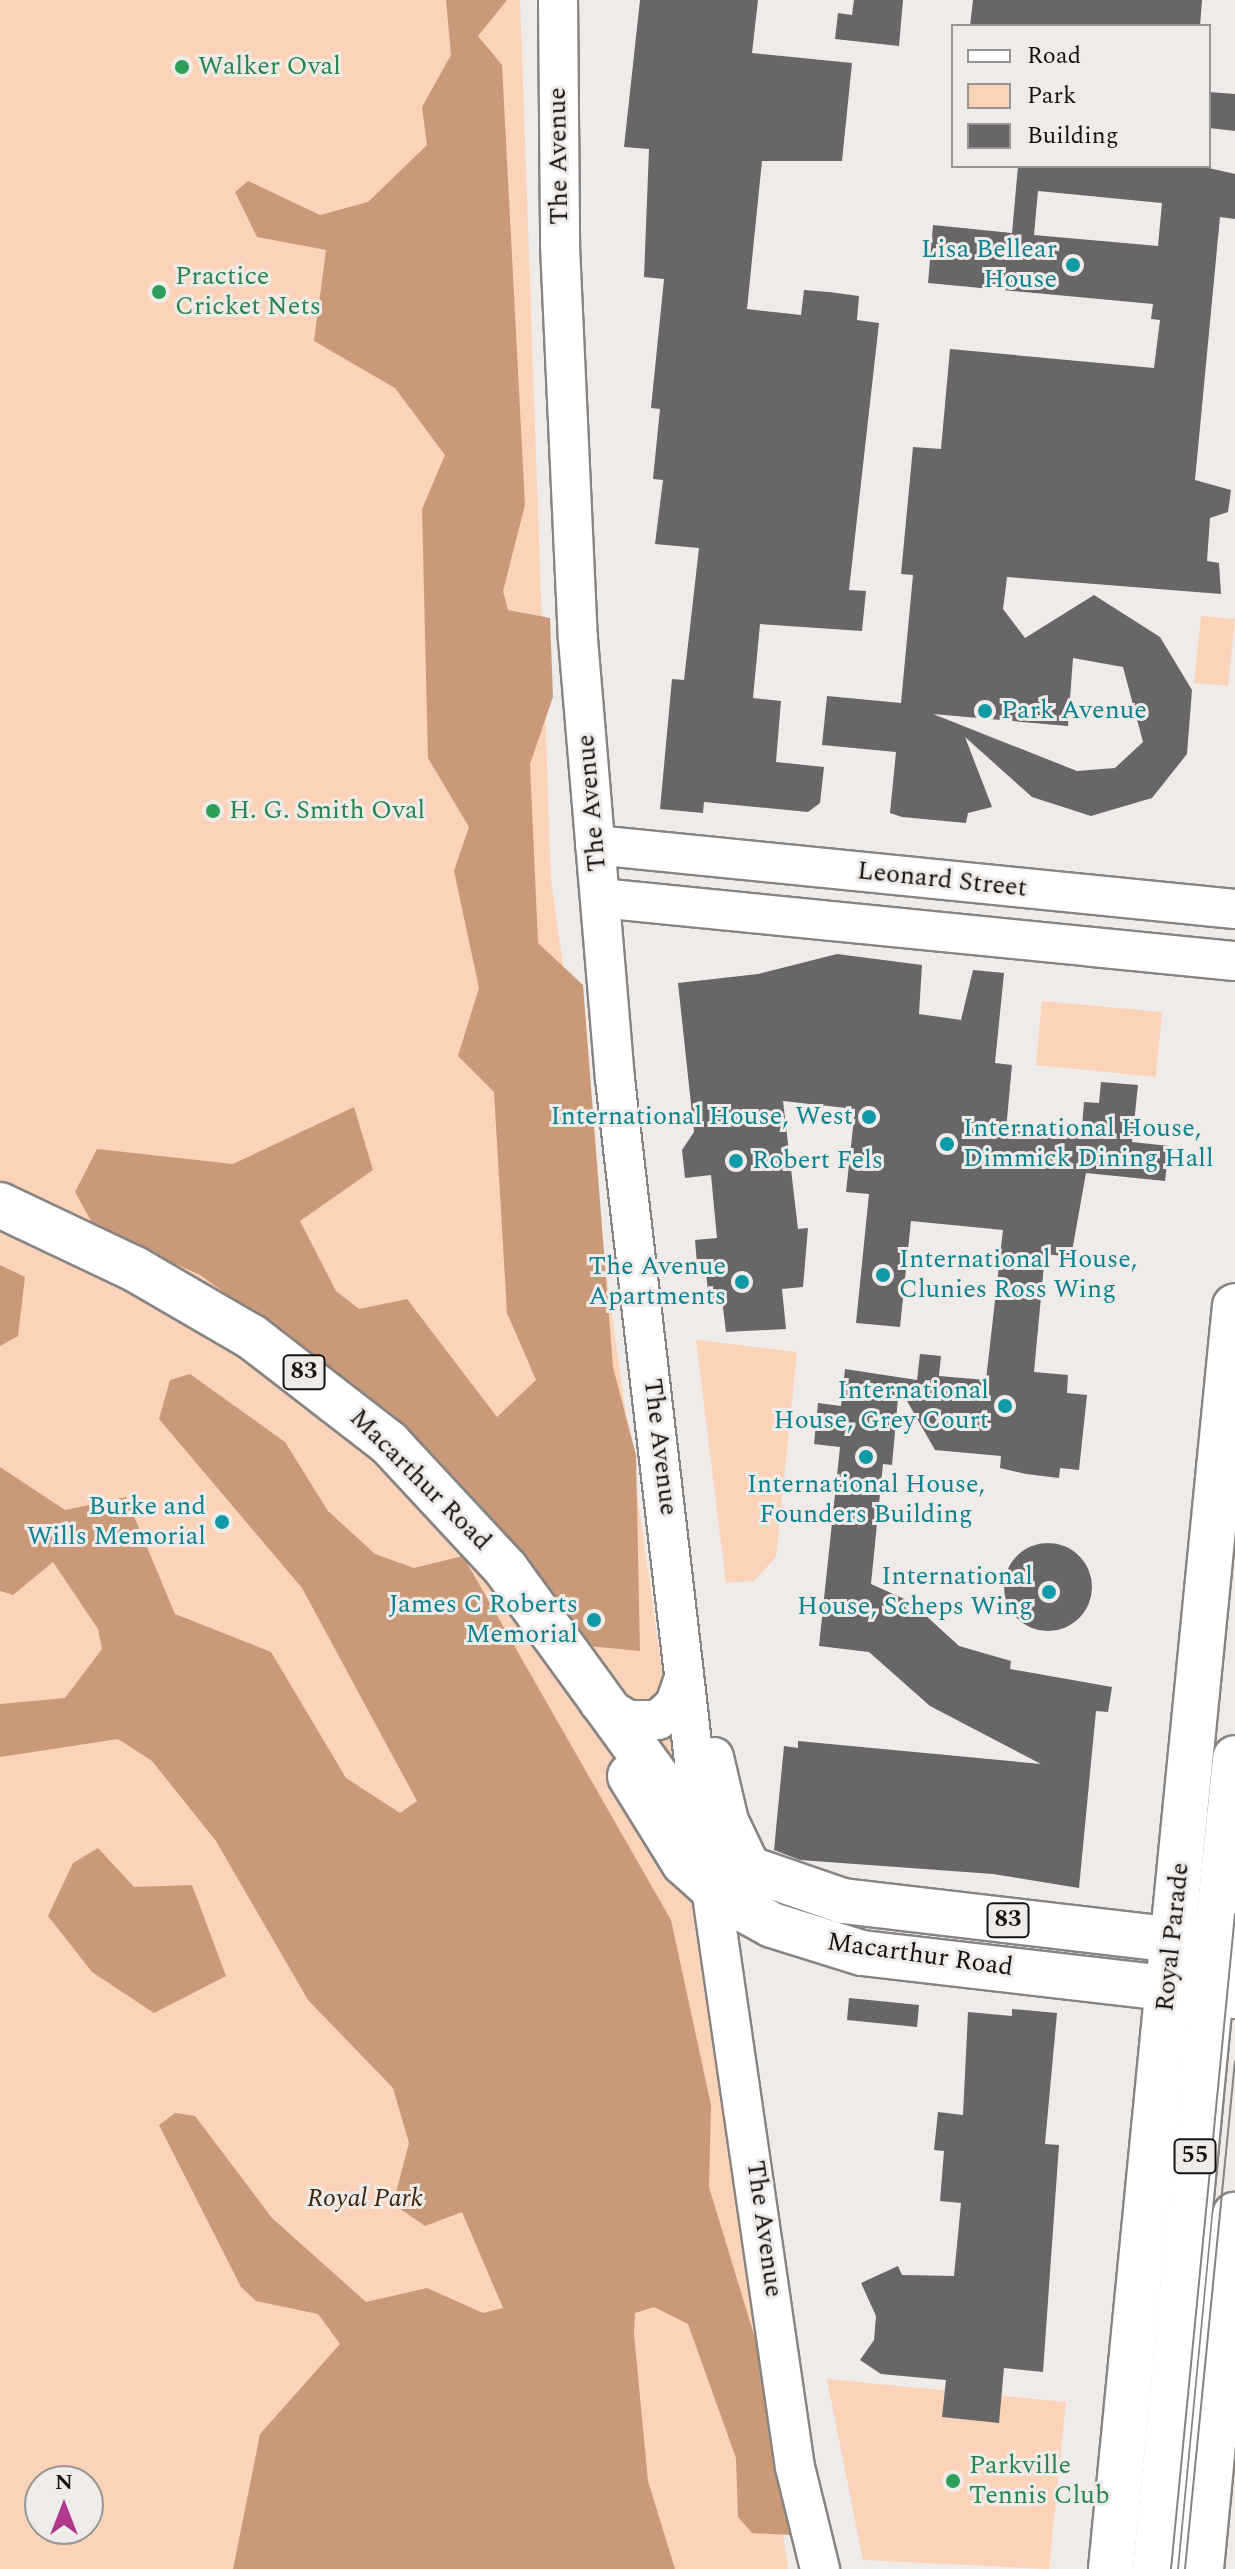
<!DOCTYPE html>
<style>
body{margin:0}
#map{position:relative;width:1235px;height:2569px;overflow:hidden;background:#efebe9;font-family:Spectral,serif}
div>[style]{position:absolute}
.green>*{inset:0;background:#fad3b9}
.forest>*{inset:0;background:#ca9a78}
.building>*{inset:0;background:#696667}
.round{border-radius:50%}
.roads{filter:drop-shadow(2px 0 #878482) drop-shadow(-2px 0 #878482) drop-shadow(0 2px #878482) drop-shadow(0 -2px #878482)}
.minor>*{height:38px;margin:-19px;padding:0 19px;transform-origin:19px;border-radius:19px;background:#fff}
.major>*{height:44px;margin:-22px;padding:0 22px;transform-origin:22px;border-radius:22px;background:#fff}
.highway>*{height:44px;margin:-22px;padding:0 22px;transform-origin:22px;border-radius:22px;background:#fff}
.tram>*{height:2px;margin:-1px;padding:0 1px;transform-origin:1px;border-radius:1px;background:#868482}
.dots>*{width:22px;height:22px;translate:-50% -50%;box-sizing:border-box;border:4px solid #efebe9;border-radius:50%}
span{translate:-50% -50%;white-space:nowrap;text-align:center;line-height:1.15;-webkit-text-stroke:6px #efebe9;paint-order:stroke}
.shield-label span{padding:2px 6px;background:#efebe9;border:2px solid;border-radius:6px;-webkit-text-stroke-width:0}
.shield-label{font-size:24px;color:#141312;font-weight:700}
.leisure-label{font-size:26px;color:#27864d}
.left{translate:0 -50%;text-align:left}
.street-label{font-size:26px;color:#141312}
.culture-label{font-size:26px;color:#0d838f}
.right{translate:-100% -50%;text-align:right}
.park-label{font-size:26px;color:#432308;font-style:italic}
.legend{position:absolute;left:951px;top:24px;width:260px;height:144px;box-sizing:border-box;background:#efebe9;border:2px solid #979593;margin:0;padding:10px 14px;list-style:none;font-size:24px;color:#141312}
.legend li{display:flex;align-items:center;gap:16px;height:40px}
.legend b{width:40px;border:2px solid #979593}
.north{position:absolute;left:24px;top:2465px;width:80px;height:80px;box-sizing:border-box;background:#efebe9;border:2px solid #979593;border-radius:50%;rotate:0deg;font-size:22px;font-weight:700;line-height:32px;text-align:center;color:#141312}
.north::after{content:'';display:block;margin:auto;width:28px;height:36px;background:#b0378c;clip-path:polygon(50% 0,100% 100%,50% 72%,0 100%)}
</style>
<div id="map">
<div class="green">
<i style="clip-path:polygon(evenodd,0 0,520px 0,551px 880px,788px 2569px,0 2569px,0 0,40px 2481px,88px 2481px,88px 2529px,40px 2529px,40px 2481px)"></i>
<i style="clip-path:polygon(1201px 616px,1235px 619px,1228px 686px,1194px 683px)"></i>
<i style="clip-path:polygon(1042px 1001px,1162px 1012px,1156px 1077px,1036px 1065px)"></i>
<i style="clip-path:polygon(696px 1340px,797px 1352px,776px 1557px,754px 1581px,726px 1583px)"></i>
<i style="clip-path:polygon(827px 2379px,1066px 2402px,1049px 2569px,863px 2560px)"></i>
</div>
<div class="forest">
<i style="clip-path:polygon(446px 0,507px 0,478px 36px,502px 65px,525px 505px,503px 591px,508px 610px,550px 618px,553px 697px,530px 764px,538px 943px,583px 985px,613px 1367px,636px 1455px,640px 1651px,588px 1646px,390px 1412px,200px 1275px,95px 1228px,75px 1192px,97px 1149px,233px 1164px,354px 1107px,373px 1170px,300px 1221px,336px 1291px,359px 1309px,407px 1299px,497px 1417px,536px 1380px,507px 1313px,494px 1092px,458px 1056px,479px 988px,454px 871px,469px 827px,428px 758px,422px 509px,445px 455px,395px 388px,314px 341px,326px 250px,257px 237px,235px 192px,248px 181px,320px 215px,368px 202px,427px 145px,422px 107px,451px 55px)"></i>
<i style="clip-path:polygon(0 1265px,25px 1277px,18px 1336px,0 1346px)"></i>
<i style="clip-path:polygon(190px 1374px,285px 1442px,328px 1511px,375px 1554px,414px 1568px,463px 1556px,671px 1920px,711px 2105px,709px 2187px,762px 2361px,790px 2535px,752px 2533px,738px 2517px,736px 2458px,688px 2324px,654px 2307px,635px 2313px,634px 2333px,648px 2481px,675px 2569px,233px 2569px,260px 2434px,340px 2344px,318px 2314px,256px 2301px,241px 2287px,159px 2125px,175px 2113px,195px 2116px,272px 2218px,366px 2302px,427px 2288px,483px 2313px,503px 2308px,462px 2212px,425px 2226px,393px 2204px,409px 2143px,393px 2088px,308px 2000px,216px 1841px,152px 1761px,118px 1739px,0 1757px,0 1704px,65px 1698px,102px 1649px,98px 1629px,53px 1562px,13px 1595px,0 1591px,0 1467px,65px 1510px,126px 1497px,175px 1614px,271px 1652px,346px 1778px,400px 1813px,417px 1801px,302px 1588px,159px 1419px,170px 1380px)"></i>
<i style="clip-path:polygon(98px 1848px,134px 1887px,192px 1885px,226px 1976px,154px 2013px,92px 1972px,48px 1916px,73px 1863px)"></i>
</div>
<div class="building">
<i style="clip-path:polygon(640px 0,758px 0,752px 53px,852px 63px,842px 161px,762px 161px,747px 309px,801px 315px,804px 290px,829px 292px,859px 296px,857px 320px,879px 323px,849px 590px,866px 591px,862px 631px,760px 624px,753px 698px,781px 701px,776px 762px,824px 767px,820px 803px,808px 812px,704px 802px,703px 813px,660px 809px,672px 679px,684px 680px,699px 548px,655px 544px,663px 480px,653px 479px,660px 409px,651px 408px,664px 279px,644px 277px,649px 149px,624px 147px)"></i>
<i style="clip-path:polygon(854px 0,903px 0,899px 46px,835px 39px,838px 13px,852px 15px)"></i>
<i style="clip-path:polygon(973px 0,1202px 0,1200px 26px,970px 26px)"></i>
<i style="clip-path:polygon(1209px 92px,1235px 94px,1235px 131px,1209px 128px)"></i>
<i style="clip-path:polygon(evenodd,1018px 166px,1200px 166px,1235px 174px,1235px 219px,1220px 217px,1195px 480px,1231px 490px,1228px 512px,1210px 518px,1207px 561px,1219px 563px,1221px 594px,1007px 577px,1003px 609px,1025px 638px,1094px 595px,1160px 637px,1192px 690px,1187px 754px,1152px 798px,1091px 816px,1032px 797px,965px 737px,992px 807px,968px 813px,966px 823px,902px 817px,890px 813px,896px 752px,822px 745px,827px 696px,901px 703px,913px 575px,901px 574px,913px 447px,941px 449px,950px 349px,1154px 368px,1160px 320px,1151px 319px,1153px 304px,928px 283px,933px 225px,1012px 233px,1018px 166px,1038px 191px,1162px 203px,1158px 246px,1034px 235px,1038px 191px,1018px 166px,1073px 658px,1123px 667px,1143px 742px,1115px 768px,1077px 771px,933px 714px,1068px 726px,1073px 658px)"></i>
<i style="clip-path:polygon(837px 954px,922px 965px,919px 1014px,961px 1020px,973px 970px,1004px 973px,995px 1063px,1012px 1065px,1006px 1130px,1081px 1138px,1084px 1102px,1099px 1103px,1101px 1082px,1138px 1085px,1132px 1142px,1169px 1146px,1165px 1181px,1086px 1173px,1071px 1257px,1045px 1254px,1034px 1372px,1068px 1375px,1067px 1393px,1087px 1395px,1079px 1470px,1060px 1468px,1059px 1478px,1026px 1474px,1000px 1468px,1001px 1456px,935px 1450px,899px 1387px,892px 1465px,883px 1464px,871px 1584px,911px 1602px,959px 1646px,1011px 1661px,1010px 1669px,1112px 1687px,1108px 1712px,1096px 1711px,1079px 1888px,993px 1874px,800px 1860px,774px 1850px,784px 1746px,798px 1748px,798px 1741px,1041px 1764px,930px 1706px,869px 1652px,819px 1646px,840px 1447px,814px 1444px,818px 1403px,841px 1406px,845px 1369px,917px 1380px,920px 1354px,941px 1356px,939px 1376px,986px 1380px,1003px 1230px,911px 1221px,900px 1327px,856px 1323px,869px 1194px,846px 1192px,855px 1109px,783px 1101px,798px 1229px,808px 1228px,803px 1287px,782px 1289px,786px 1329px,726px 1332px,722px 1300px,709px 1301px,705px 1263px,697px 1264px,695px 1240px,717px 1238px,711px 1175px,685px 1178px,682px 1150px,694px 1132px,678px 983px,758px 974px)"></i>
<i class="round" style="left:1004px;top:1543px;width:88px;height:88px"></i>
<i style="clip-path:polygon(849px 1998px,919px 2005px,917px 2027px,847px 2020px)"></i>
<i style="clip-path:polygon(1012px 2009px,1057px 2013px,1045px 2144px,1059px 2145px,1043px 2372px,1004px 2368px,999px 2423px,942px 2417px,946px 2380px,881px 2374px,860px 2360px,874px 2340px,876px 2316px,861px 2283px,898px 2266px,902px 2275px,954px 2276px,961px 2203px,940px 2201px,944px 2151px,934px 2150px,938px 2112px,963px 2115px,968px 2012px,1012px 2016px)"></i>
</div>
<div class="roads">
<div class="minor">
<i style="left:558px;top:0;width:246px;rotate:89.5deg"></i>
<i style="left:560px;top:246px;width:393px;rotate:87.4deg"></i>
<i style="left:578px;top:639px;width:442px;rotate:85.2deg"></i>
<i style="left:615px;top:1079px;width:756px;rotate:83.39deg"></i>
<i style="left:595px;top:845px;width:643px;rotate:5.71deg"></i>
<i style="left:600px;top:898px;width:638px;rotate:5.67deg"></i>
<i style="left:599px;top:1703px;width:34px;rotate:30deg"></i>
<i style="left:629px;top:1720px;width:29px"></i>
<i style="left:658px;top:1720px;width:23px;rotate:-43deg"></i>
<i style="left:675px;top:1704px;width:28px;rotate:-71deg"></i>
<i style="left:714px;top:1757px;width:66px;rotate:76.8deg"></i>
<i style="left:729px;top:1821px;width:49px;rotate:64.5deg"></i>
<i style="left:711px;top:1888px;width:585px;rotate:81.75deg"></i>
<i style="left:795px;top:2467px;width:105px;rotate:76.2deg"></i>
</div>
<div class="major">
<i style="left:1111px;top:2569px;width:587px;rotate:-84.43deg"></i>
<i style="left:1155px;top:2569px;width:581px;rotate:-84.47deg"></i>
<i style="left:1201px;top:2569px;width:356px;rotate:-84.5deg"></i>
</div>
<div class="highway">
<i style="left:0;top:1205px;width:149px;rotate:25.4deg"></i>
<i style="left:135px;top:1269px;width:135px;rotate:30.2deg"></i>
<i style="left:252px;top:1337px;width:173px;rotate:37.7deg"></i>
<i style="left:389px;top:1443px;width:172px;rotate:47.1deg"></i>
<i style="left:506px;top:1569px;width:289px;rotate:54deg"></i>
<i style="left:676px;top:1803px;width:102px;rotate:41deg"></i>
<i style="left:753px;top:1870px;width:95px;rotate:19deg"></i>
<i style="left:843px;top:1901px;width:395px;rotate:6.7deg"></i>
<i style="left:630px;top:1776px;width:102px;rotate:58.2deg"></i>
<i style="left:684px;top:1863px;width:52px;rotate:41.9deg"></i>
<i style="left:723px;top:1898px;width:56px;rotate:28.9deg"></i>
<i style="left:772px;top:1925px;width:94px;rotate:17.3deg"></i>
<i style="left:862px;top:1953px;width:375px;rotate:6.6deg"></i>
<i style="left:1170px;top:1966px;width:663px;rotate:-84.38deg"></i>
<i style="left:1213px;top:1972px;width:215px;rotate:-84.1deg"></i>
</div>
</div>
<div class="tram">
<i style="left:1171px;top:2569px;width:658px;rotate:-84.42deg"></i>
<i style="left:1185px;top:2569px;width:510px;rotate:-84.38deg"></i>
</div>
<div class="dots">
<i style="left:182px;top:67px;background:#2e9e5b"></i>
<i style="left:1073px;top:265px;background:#0f9aa8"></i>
<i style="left:159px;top:292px;background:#2e9e5b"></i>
<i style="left:985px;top:711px;background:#0f9aa8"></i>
<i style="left:213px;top:811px;background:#2e9e5b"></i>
<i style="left:869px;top:1117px;background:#0f9aa8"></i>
<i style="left:947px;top:1144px;background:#0f9aa8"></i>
<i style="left:736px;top:1161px;background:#0f9aa8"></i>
<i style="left:883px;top:1275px;background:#0f9aa8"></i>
<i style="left:742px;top:1282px;background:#0f9aa8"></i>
<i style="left:1005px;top:1406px;background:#0f9aa8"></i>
<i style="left:866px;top:1457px;background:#0f9aa8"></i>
<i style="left:222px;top:1522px;background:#0f9aa8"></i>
<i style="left:1049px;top:1592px;background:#0f9aa8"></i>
<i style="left:594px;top:1620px;background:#0f9aa8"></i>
<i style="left:953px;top:2481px;background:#2e9e5b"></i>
</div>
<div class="shield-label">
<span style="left:304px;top:1372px">83</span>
<span style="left:1008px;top:1920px">83</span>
<span style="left:1195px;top:2156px">55</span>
</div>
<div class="leisure-label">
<span class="left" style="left:198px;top:67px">Walker Oval</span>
<span class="left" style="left:175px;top:292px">Practice<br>Cricket Nets</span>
<span class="left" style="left:229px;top:811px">H. G. Smith Oval</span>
<span class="left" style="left:969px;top:2481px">Parkville<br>Tennis Club</span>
</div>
<div class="street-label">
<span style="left:559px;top:156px;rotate:-91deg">The Avenue</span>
<span style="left:592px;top:803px;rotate:-95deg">The Avenue</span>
<span style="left:942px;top:880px;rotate:6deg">Leonard Street</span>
<span style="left:660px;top:1447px;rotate:83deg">The Avenue</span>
<span style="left:420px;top:1480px;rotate:45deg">Macarthur Road</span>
<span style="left:1173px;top:1937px;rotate:-84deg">Royal Parade</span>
<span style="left:920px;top:1955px;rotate:8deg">Macarthur Road</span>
<span style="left:764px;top:2229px;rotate:82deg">The Avenue</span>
</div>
<div class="culture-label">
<span class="right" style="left:1057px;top:265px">Lisa Bellear<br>House</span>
<span class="left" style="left:1001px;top:711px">Park Avenue</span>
<span class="right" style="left:853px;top:1117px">International House, West</span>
<span class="left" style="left:963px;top:1144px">International House,<br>Dimmick Dining Hall</span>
<span class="left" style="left:752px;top:1161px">Robert Fels</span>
<span class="left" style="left:899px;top:1275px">International House,<br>Clunies Ross Wing</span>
<span class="right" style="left:726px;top:1282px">The Avenue<br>Apartments</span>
<span class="right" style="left:989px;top:1406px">International<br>House, Grey Court</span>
<span style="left:866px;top:1500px">International House,<br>Founders Building</span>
<span class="right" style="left:206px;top:1522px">Burke and<br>Wills Memorial</span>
<span class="right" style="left:1033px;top:1592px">International<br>House, Scheps Wing</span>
<span class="right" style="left:578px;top:1620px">James C Roberts<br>Memorial</span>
</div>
<div class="park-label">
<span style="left:365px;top:2199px">Royal Park</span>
</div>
<ul class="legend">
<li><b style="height:10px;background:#fff"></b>Road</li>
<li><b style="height:22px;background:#fad3b9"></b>Park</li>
<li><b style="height:22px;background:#696667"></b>Building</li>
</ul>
<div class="north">N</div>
</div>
